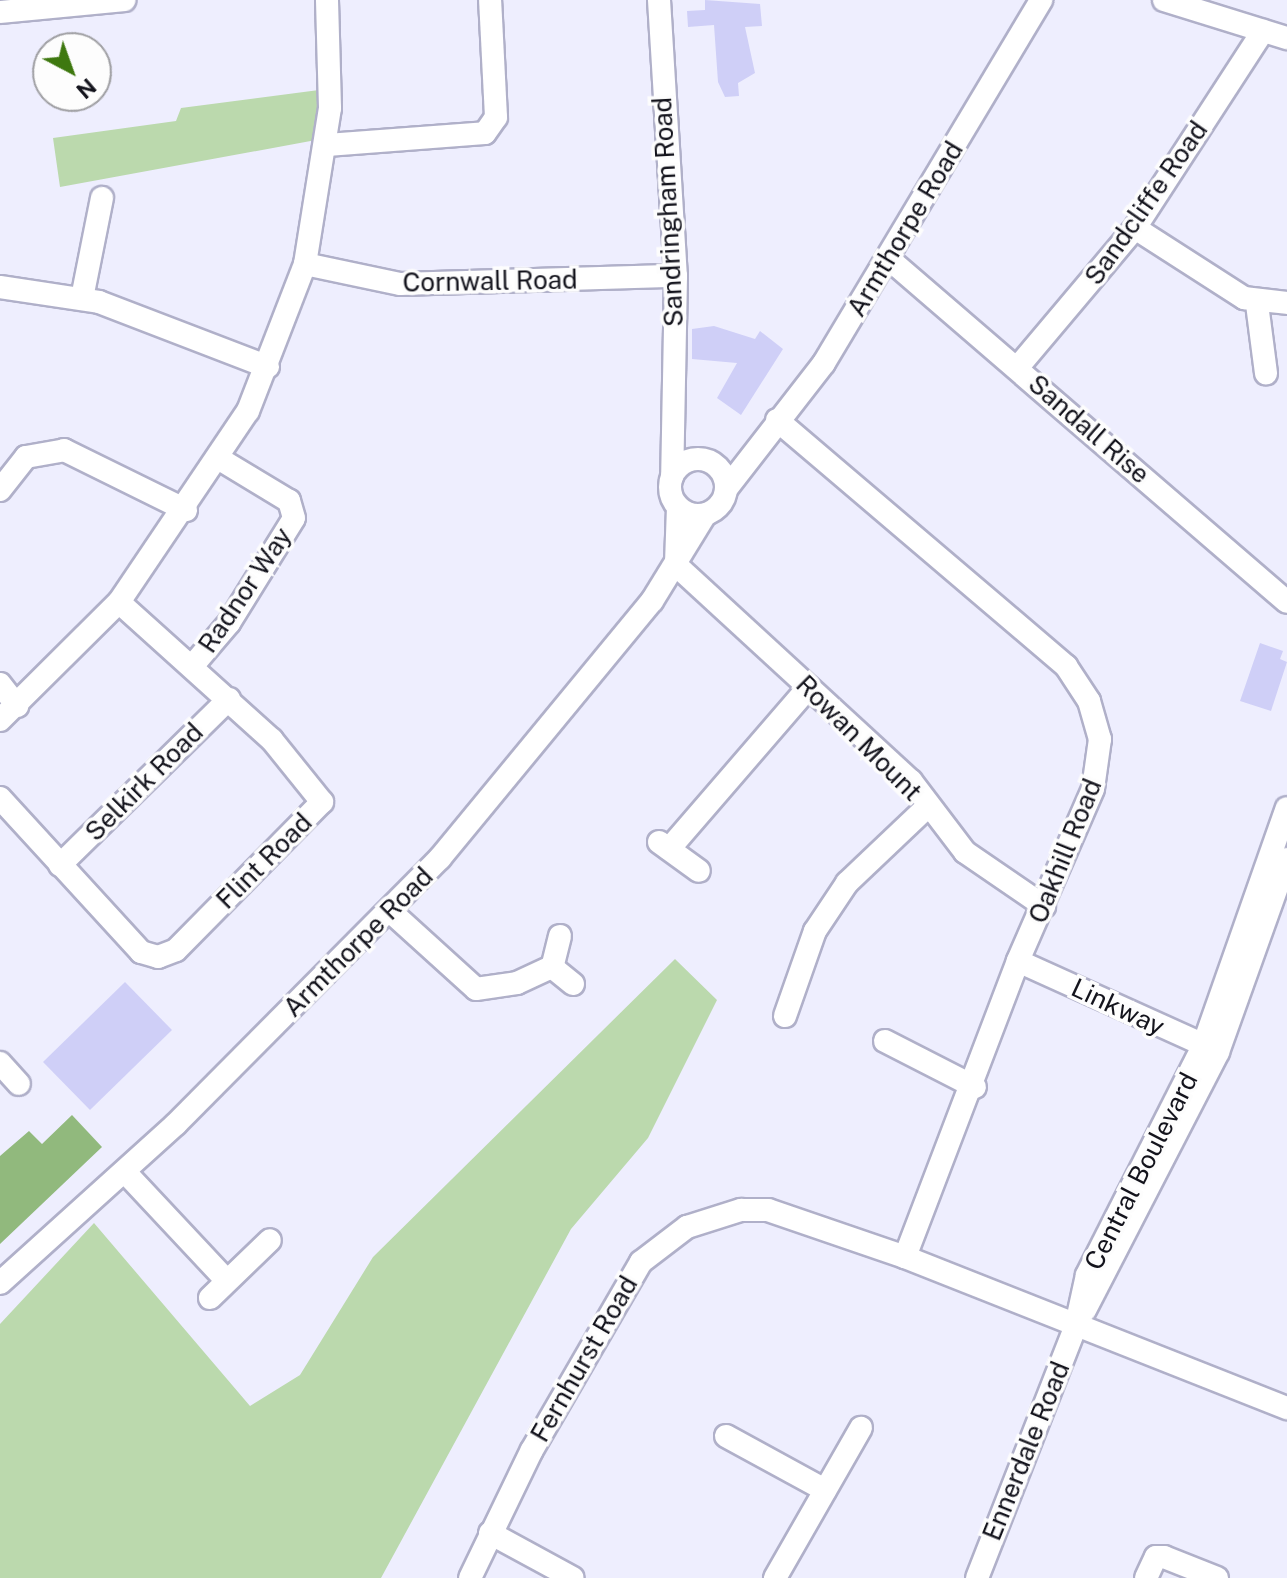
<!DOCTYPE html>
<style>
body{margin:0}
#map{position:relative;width:1287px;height:1578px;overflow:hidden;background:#eeeefe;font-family:"Public Sans",sans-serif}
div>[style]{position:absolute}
.green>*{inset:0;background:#bbd9ad}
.forest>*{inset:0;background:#91b97d}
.building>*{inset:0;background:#cfcff7}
.roads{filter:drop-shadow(2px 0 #b0b0c9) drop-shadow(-2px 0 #b0b0c9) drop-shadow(0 2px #b0b0c9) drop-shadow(0 -2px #b0b0c9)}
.minor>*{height:22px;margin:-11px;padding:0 11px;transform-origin:11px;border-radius:11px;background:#fff}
.minor>.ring{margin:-11px;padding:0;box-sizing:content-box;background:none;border:22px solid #fff;border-radius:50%}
span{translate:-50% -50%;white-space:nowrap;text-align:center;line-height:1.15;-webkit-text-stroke:7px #fdfdfd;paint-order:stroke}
.street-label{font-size:26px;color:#13131c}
.north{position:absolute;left:32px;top:32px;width:80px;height:80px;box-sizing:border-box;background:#fdfdfd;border:2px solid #9f9fa3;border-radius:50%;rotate:139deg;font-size:22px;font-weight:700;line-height:32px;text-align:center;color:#13131c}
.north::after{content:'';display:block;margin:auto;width:28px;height:36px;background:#3e780f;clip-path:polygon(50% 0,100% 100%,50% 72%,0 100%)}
</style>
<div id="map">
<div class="green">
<i style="clip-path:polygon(319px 90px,316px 140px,60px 187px,53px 138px,176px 121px,181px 108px)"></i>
<i style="clip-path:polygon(675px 959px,717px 1000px,648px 1138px,571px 1229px,381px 1578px,0 1578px,0 1324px,94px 1223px,250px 1406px,300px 1375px,373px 1257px)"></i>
</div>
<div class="forest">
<i style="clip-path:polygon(72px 1115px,102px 1147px,0 1244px,0 1156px,29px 1131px,42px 1144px)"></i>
</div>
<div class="building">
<i style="clip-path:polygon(705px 0,760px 4px,762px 26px,745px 27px,755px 73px,738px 83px,739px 96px,725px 97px,718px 82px,714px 25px,688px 27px,687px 11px,705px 10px)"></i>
<i style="clip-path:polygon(714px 326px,755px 339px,760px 331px,783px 349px,741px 415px,717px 398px,737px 363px,692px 359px,692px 329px)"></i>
<i style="clip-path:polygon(1260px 643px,1283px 651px,1280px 659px,1287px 662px,1271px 711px,1240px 701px)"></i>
<i style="clip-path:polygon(125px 982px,172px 1030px,90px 1110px,43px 1062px)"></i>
</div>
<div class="roads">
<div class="minor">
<i style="left:659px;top:0;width:277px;rotate:86.5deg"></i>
<i style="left:676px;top:276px;width:200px;rotate:91.1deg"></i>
<i style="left:1164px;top:0;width:129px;rotate:17.2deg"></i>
<i style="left:0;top:12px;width:125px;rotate:-5.5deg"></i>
<i style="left:327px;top:145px;width:158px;rotate:-4.3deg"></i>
<i style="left:485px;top:133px;width:19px;rotate:-55deg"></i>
<i style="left:496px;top:117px;width:117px;rotate:-92.9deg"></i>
<i style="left:1135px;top:228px;width:130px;rotate:32.7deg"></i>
<i style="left:1244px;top:298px;width:43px;rotate:6.6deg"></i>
<i style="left:889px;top:259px;width:525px;rotate:40.76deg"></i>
<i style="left:305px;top:264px;width:97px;rotate:11.9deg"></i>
<i style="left:400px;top:284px;width:276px;rotate:-1.7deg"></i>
<i style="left:0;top:287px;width:100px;rotate:8.6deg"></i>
<i style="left:99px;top:302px;width:181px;rotate:21deg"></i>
<i style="left:82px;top:298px;width:102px;rotate:-78.7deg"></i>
<i style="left:1257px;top:304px;width:70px;rotate:82.6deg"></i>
<i style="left:1018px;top:367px;width:182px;rotate:-49.9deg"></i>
<i style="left:1135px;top:228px;width:235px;rotate:-57deg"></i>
<i style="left:777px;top:420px;width:380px;rotate:40.4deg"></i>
<i style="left:1066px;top:666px;width:42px;rotate:56.7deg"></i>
<i style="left:1089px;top:701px;width:40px;rotate:74deg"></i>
<i style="left:1100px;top:739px;width:50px;rotate:98deg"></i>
<i style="left:1093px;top:789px;width:188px;rotate:113.6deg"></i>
<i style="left:1018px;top:961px;width:317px;rotate:110.9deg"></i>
<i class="ring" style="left:670px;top:459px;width:34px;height:34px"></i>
<i style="left:727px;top:488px;width:158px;rotate:-52.2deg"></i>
<i style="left:824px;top:363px;width:423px;rotate:-59.1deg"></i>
<i style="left:0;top:490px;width:42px;rotate:-51.8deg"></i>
<i style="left:26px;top:457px;width:39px;rotate:-10deg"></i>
<i style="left:64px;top:450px;width:136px;rotate:26.2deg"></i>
<i style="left:676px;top:564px;width:57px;rotate:-88deg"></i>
<i style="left:676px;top:565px;width:319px;rotate:42.6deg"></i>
<i style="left:911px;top:781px;width:89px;rotate:52.7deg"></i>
<i style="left:965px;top:852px;width:96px;rotate:34.4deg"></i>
<i style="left:194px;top:664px;width:54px;rotate:-49.5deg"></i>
<i style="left:229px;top:623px;width:123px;rotate:-58.2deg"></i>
<i style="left:294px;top:518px;width:18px;rotate:-106deg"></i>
<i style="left:289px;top:501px;width:79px;rotate:-148.9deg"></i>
<i style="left:0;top:684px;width:28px;rotate:52deg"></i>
<i style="left:0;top:720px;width:168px;rotate:-44.8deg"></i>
<i style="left:119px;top:602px;width:230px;rotate:-56deg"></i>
<i style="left:248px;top:411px;width:158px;rotate:-68.8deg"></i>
<i style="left:305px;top:264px;width:158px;rotate:-80.9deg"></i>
<i style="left:330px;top:108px;width:108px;rotate:-91.6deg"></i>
<i style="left:0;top:798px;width:209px;rotate:47.5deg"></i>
<i style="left:141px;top:952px;width:18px;rotate:16deg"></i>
<i style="left:158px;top:957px;width:19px;rotate:-21deg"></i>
<i style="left:176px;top:950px;width:208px;rotate:-45.4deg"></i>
<i style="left:322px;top:802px;width:80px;rotate:-128.9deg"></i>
<i style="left:272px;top:740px;width:206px;rotate:-138deg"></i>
<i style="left:659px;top:842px;width:49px;rotate:35.9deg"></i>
<i style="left:669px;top:849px;width:214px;rotate:-49.2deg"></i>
<i style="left:60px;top:865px;width:237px;rotate:-44.5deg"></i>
<i style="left:390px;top:911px;width:116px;rotate:42.2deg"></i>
<i style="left:476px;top:989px;width:41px;rotate:-8.3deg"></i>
<i style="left:517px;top:983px;width:38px;rotate:-25deg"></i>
<i style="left:560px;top:936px;width:32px;rotate:104deg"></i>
<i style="left:552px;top:967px;width:27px;rotate:39deg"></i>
<i style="left:1018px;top:961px;width:218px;rotate:24.3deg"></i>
<i style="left:785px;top:1016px;width:90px;rotate:-70.6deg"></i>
<i style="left:815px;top:931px;width:58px;rotate:-56.3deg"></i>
<i style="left:847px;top:883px;width:112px;rotate:-43.5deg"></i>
<i style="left:885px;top:1041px;width:101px;rotate:27.1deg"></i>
<i style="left:0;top:1063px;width:28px;rotate:48deg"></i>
<i style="left:125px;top:1172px;width:149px;rotate:46.9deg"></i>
<i style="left:0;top:1283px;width:237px;rotate:-42.1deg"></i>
<i style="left:176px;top:1124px;width:375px;rotate:-45.2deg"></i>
<i style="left:440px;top:858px;width:333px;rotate:-50.5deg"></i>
<i style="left:652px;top:601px;width:101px;rotate:-58.4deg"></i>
<i style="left:210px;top:1298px;width:83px;rotate:-44deg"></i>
<i style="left:1085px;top:1310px;width:290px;rotate:-62.7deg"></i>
<i style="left:1218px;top:1052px;width:205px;rotate:-70.3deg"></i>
<i style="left:726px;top:1436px;width:113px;rotate:28.6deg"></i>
<i style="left:490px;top:1533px;width:94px;rotate:28.5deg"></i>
<i style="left:470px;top:1578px;width:142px;rotate:-64.2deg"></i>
<i style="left:532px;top:1450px;width:217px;rotate:-59.9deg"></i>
<i style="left:641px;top:1262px;width:58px;rotate:-37.3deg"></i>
<i style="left:687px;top:1227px;width:57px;rotate:-17.5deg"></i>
<i style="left:741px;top:1210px;width:27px"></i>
<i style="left:768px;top:1210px;width:145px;rotate:18.9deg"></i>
<i style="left:905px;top:1257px;width:411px;rotate:21.6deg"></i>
<i style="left:775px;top:1578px;width:173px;rotate:-60.2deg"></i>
<i style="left:977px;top:1578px;width:272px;rotate:-68.6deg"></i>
<i style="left:1076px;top:1325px;width:51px;rotate:-77.6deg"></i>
<i style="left:1087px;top:1275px;width:257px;rotate:-63.1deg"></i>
<i style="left:1203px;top:1046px;width:252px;rotate:-70.6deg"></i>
<i style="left:1146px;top:1578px;width:23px;rotate:-65deg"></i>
<i style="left:1156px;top:1557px;width:8px"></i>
<i style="left:1164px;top:1557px;width:57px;rotate:21.6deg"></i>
</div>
</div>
<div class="street-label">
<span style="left:1146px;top:203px;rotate:-55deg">Sandcliffe Road</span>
<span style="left:668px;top:212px;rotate:-93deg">Sandringham Road</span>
<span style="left:905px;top:229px;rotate:-59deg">Armthorpe Road</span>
<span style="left:490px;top:281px;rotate:-1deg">Cornwall Road</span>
<span style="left:1089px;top:429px;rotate:41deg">Sandall Rise</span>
<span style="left:245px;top:590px;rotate:-56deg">Radnor Way</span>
<span style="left:859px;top:738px;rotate:45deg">Rowan Mount</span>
<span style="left:144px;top:782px;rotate:-45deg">Selkirk Road</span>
<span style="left:1065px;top:851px;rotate:-68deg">Oakhill Road</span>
<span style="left:264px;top:861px;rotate:-45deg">Flint Road</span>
<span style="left:358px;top:942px;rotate:-45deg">Armthorpe Road</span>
<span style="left:1118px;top:1007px;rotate:25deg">Linkway</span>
<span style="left:1141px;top:1171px;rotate:-63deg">Central Boulevard</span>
<span style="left:584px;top:1359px;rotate:-60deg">Fernhurst Road</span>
<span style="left:1026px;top:1451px;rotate:-68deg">Ennerdale Road</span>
</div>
<div class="north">N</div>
</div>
